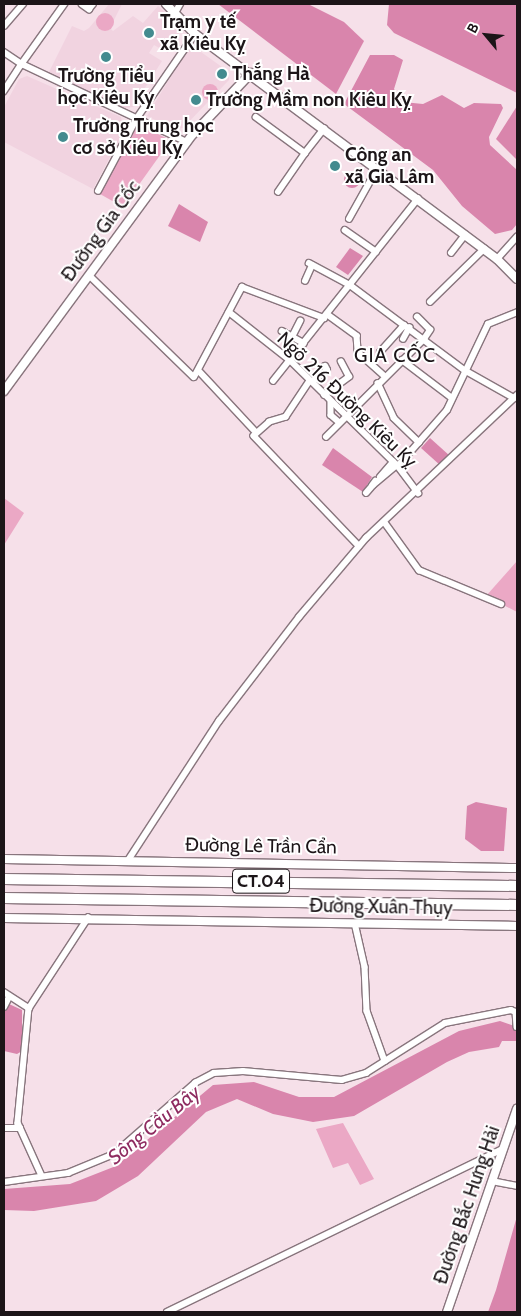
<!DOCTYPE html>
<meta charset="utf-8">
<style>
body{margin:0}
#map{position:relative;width:521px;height:1316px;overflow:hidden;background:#f6e0e9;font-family:Cabin,sans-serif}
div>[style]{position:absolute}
.built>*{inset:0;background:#f1d3e0}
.green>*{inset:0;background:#eba8c5}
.round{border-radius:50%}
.forest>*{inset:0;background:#d985ac}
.roads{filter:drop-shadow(1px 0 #88757d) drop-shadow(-1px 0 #88757d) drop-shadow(0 1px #88757d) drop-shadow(0 -1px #88757d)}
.street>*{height:5.5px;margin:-2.75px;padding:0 2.75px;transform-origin:2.75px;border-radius:2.75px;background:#fff}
.secondary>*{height:8px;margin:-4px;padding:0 4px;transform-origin:4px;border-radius:4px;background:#fff}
.highway>*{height:10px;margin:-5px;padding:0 5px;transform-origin:5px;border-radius:5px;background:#fff}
.dots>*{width:14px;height:14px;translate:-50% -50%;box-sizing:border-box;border:2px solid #fff;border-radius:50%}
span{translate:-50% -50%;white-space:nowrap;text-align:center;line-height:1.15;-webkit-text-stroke:4px #fff;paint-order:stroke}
.shield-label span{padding:1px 4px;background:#fff;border:1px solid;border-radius:4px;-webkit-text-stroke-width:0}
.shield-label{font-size:18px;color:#1c1518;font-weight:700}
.poi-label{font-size:19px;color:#1c1518;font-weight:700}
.left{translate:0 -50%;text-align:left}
.street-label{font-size:19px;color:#1c1518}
.neighbourhood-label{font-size:20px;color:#1c1518;letter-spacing:1px}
.water-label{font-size:20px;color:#8e2b60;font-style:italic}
.frame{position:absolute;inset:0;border:5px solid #1c1518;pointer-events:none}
.north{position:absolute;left:461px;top:10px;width:50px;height:50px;-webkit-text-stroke:4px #fff;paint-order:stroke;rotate:298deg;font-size:14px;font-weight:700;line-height:20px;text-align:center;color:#1c1518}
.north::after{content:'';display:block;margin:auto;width:18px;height:22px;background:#1c1518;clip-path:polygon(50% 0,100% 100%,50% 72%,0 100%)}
</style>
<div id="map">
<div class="built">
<i style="clip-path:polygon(109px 4px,122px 4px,110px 28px,113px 31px,133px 16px,143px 23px,158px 6px,182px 27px,168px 53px,154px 45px,149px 53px,162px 61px,133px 107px,125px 108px,48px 74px,72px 26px,84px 31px,89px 28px)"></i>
<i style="clip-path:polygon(194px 47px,229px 72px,229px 80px,183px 128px,174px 129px,147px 116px,188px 48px)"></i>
<i style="clip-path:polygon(27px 76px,121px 117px,124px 131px,93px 189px,4px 142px,4px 107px,19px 79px)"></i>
</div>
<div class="green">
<i class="round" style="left:96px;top:13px;width:18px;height:18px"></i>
<i class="round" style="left:202px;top:84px;width:16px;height:16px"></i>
<i style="clip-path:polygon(142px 126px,166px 138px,168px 144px,123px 207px,100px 194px,136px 127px)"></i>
<i style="clip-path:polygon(4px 498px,24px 513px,4px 545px)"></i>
<i style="clip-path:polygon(517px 561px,517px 612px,486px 596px)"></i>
<i style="clip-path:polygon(343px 1123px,374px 1179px,360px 1185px,348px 1163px,333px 1168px,316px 1129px)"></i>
</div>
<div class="forest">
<i style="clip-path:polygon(218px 4px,308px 4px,344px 22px,364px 41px,336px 94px)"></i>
<i style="clip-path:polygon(389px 4px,517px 4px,517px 93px,394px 33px,387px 25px)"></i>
<i style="clip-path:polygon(370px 55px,394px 55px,403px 60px,394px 89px,403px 102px,423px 104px,442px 95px,464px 108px,474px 103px,501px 104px,503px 108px,489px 137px,490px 145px,517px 170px,517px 224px,512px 230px,495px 234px,462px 206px,433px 170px,344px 104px)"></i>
<i style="clip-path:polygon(517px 106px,517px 160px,496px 139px)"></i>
<i class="round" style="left:344px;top:172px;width:16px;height:16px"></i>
<i style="clip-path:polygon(179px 204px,208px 222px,200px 242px,168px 226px)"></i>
<i style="clip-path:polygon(350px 248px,363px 256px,348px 275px,336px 267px)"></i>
<i style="clip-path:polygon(430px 438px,450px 456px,441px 466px,421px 448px)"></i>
<i style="clip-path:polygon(333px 448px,372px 477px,363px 492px,322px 465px)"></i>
<i style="clip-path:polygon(476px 802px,507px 808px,504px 851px,481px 851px,465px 839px,467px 806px)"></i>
<i style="clip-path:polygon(9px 1004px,22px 1010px,22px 1051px,17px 1054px,4px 1051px,4px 1011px)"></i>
<i style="clip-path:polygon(500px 1021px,517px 1027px,517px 1041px,502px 1041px,499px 1047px,469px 1052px,447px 1062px,354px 1116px,313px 1122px,273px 1114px,237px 1099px,206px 1112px,138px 1176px,96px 1201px,34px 1211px,4px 1210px,4px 1189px,70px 1184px,116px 1166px,213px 1085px,254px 1082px,299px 1097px,334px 1097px,459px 1031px)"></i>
<i style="clip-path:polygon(517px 1216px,517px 1312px,488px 1312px,496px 1290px)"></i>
</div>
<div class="roads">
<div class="street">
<i style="left:65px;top:4px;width:74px;rotate:125.6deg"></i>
<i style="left:22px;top:64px;width:183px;rotate:25.3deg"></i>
<i style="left:82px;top:4px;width:9px;rotate:36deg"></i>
<i style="left:89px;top:9px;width:6px;rotate:-51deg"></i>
<i style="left:174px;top:15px;width:13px;rotate:-61deg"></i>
<i style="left:4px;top:26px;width:29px;rotate:-49deg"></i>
<i style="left:4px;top:52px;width:22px;rotate:34deg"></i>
<i style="left:22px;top:64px;width:33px;rotate:123deg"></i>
<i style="left:256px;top:117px;width:61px;rotate:36.3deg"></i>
<i style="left:305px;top:153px;width:31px;rotate:-52deg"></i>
<i style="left:98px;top:191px;width:83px;rotate:-61.9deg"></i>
<i style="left:137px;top:118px;width:102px;rotate:-55.4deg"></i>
<i style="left:278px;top:192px;width:47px;rotate:-55.3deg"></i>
<i style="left:349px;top:219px;width:57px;rotate:-60.8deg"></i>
<i style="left:345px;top:230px;width:38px;rotate:35deg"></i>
<i style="left:451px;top:253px;width:23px;rotate:-52deg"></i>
<i style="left:497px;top:259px;width:30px;rotate:-48deg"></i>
<i style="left:309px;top:263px;width:47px;rotate:28.2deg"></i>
<i style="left:350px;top:285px;width:144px;rotate:36.6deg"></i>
<i style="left:466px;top:371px;width:55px;rotate:29.4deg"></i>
<i style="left:89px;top:275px;width:146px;rotate:44.2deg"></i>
<i style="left:194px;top:377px;width:102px;rotate:-61.9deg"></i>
<i style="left:242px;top:287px;width:88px;rotate:20.7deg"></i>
<i style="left:305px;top:281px;width:17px;rotate:-66deg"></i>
<i style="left:430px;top:302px;width:76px;rotate:-44.5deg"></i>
<i style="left:229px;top:312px;width:79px;rotate:38.3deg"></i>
<i style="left:291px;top:361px;width:150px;rotate:44.5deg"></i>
<i style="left:398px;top:466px;width:34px;rotate:53deg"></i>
<i style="left:327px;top:314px;width:37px;rotate:36deg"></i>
<i style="left:357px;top:336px;width:16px;rotate:86deg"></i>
<i style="left:358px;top:352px;width:36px;rotate:42deg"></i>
<i style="left:282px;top:331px;width:25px;rotate:29deg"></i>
<i style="left:292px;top:337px;width:18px;rotate:-63deg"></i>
<i style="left:403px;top:339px;width:13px;rotate:-61deg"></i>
<i style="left:380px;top:352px;width:36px;rotate:-48deg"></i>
<i style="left:402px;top:360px;width:61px;rotate:37.1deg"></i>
<i style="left:200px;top:372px;width:82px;rotate:47deg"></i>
<i style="left:273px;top:381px;width:233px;rotate:-51.5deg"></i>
<i style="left:310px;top:381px;width:43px;rotate:123.7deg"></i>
<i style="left:286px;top:417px;width:17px;rotate:163deg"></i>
<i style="left:270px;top:422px;width:21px;rotate:139deg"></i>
<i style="left:254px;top:436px;width:152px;rotate:46.3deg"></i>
<i style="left:312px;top:382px;width:19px;rotate:-39deg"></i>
<i style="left:327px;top:370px;width:4px;rotate:-117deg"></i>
<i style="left:378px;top:383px;width:38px;rotate:65deg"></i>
<i style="left:394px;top:418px;width:35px;rotate:44deg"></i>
<i style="left:324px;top:395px;width:31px;rotate:-36deg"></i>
<i style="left:349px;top:377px;width:17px;rotate:-118deg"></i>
<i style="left:331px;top:402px;width:13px;rotate:90deg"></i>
<i style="left:331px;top:415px;width:11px;rotate:41deg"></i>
<i style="left:326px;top:437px;width:139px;rotate:-45deg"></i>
<i style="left:424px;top:339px;width:11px;rotate:-56deg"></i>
<i style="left:430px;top:330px;width:18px;rotate:-135deg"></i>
<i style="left:398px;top:466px;width:74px;rotate:-48.8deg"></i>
<i style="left:447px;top:410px;width:95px;rotate:-64.5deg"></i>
<i style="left:488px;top:324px;width:31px;rotate:-22deg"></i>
<i style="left:380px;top:477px;width:20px;rotate:-49deg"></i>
<i style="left:376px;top:481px;width:5px;rotate:127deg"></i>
<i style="left:373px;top:485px;width:31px;rotate:-40deg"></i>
<i style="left:366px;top:493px;width:11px;rotate:-49deg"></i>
<i style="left:386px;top:524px;width:57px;rotate:54.3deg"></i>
<i style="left:419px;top:570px;width:89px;rotate:22.5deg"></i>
<i style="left:129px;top:859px;width:165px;rotate:-56.9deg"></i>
<i style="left:219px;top:721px;width:131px;rotate:-52.4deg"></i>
<i style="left:299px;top:617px;width:104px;rotate:-49.7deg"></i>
<i style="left:366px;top:538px;width:208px;rotate:-43.4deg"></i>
<i style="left:355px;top:923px;width:45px;rotate:77.2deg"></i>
<i style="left:365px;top:967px;width:44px;rotate:87.4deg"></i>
<i style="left:367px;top:1011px;width:53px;rotate:70.2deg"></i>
<i style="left:4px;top:992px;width:30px;rotate:33deg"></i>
<i style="left:29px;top:1008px;width:116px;rotate:95.5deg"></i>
<i style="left:18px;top:1123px;width:58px;rotate:65.6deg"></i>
<i style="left:4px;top:1007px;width:11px;rotate:-63deg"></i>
<i style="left:29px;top:1008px;width:108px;rotate:-56.8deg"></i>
<i style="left:4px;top:1128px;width:16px"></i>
<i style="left:492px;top:1181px;width:25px;rotate:11deg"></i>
<i style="left:4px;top:1182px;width:65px;rotate:-8deg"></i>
<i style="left:68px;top:1173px;width:50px;rotate:-22.4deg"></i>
<i style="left:114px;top:1154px;width:108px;rotate:-41.2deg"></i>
<i style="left:195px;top:1083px;width:21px;rotate:-28deg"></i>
<i style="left:214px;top:1073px;width:29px;rotate:-4deg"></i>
<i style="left:243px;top:1071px;width:99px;rotate:5.2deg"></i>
<i style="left:342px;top:1080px;width:25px;rotate:-16deg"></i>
<i style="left:366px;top:1073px;width:93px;rotate:-32.3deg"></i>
<i style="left:445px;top:1023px;width:67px;rotate:-11.1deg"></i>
<i style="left:511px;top:1010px;width:5px;rotate:22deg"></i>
<i style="left:516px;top:1012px;width:15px;rotate:86deg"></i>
<i style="left:167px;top:1312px;width:371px;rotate:-25.9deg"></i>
</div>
<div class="secondary">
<i style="left:166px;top:4px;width:42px;rotate:46deg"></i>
<i style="left:195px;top:34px;width:377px;rotate:36.7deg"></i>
<i style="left:497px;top:259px;width:28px;rotate:45deg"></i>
<i style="left:4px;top:391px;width:319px;rotate:-53.7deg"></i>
<i style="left:193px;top:134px;width:84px;rotate:-46.4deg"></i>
<i style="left:4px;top:859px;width:513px;rotate:1.01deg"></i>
<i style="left:4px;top:918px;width:513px;rotate:0.89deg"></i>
<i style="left:447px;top:1312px;width:215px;rotate:-71deg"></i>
</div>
<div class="highway">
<i style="left:4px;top:879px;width:513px;rotate:0.78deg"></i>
<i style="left:4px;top:898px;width:513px;rotate:0.78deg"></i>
</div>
</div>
<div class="dots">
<i style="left:149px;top:33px;background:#438b8f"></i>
<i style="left:106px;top:57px;background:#438b8f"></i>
<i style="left:222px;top:74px;background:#438b8f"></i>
<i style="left:196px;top:100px;background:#438b8f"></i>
<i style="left:63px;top:137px;background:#438b8f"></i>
<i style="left:335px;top:166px;background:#438b8f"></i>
</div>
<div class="shield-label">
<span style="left:261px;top:881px">CT.04</span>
</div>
<div class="poi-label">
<span class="left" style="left:160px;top:33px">Trạm y tế<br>xã Kiêu Kỵ</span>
<span class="left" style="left:232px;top:74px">Thắng Hà</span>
<span style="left:106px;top:87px">Trường Tiểu<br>học Kiêu Kỵ</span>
<span class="left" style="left:206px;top:100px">Trường Mầm non Kiêu Kỵ</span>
<span class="left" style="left:73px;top:137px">Trường Trung học<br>cơ sở Kiêu Kỵ</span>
<span class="left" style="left:345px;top:166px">Công an<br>xã Gia Lâm</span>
</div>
<div class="street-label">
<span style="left:101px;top:231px;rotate:-54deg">Đường Gia Cốc</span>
<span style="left:347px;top:400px;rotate:44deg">Ngõ 216 Đường Kiêu Kỵ</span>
<span style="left:261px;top:846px;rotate:1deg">Đường Lê Trần Cẩn</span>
<span style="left:381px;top:907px;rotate:1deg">Đường Xuân Thụy</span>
<span style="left:467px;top:1205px;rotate:-71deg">Đường Bắc Hưng Hải</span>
</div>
<div class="neighbourhood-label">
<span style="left:395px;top:355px">GIA CỐC</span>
</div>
<div class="water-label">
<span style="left:154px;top:1125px;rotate:-39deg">Sông Cầu Bây</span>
</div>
<div class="frame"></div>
<div class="north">B</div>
</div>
